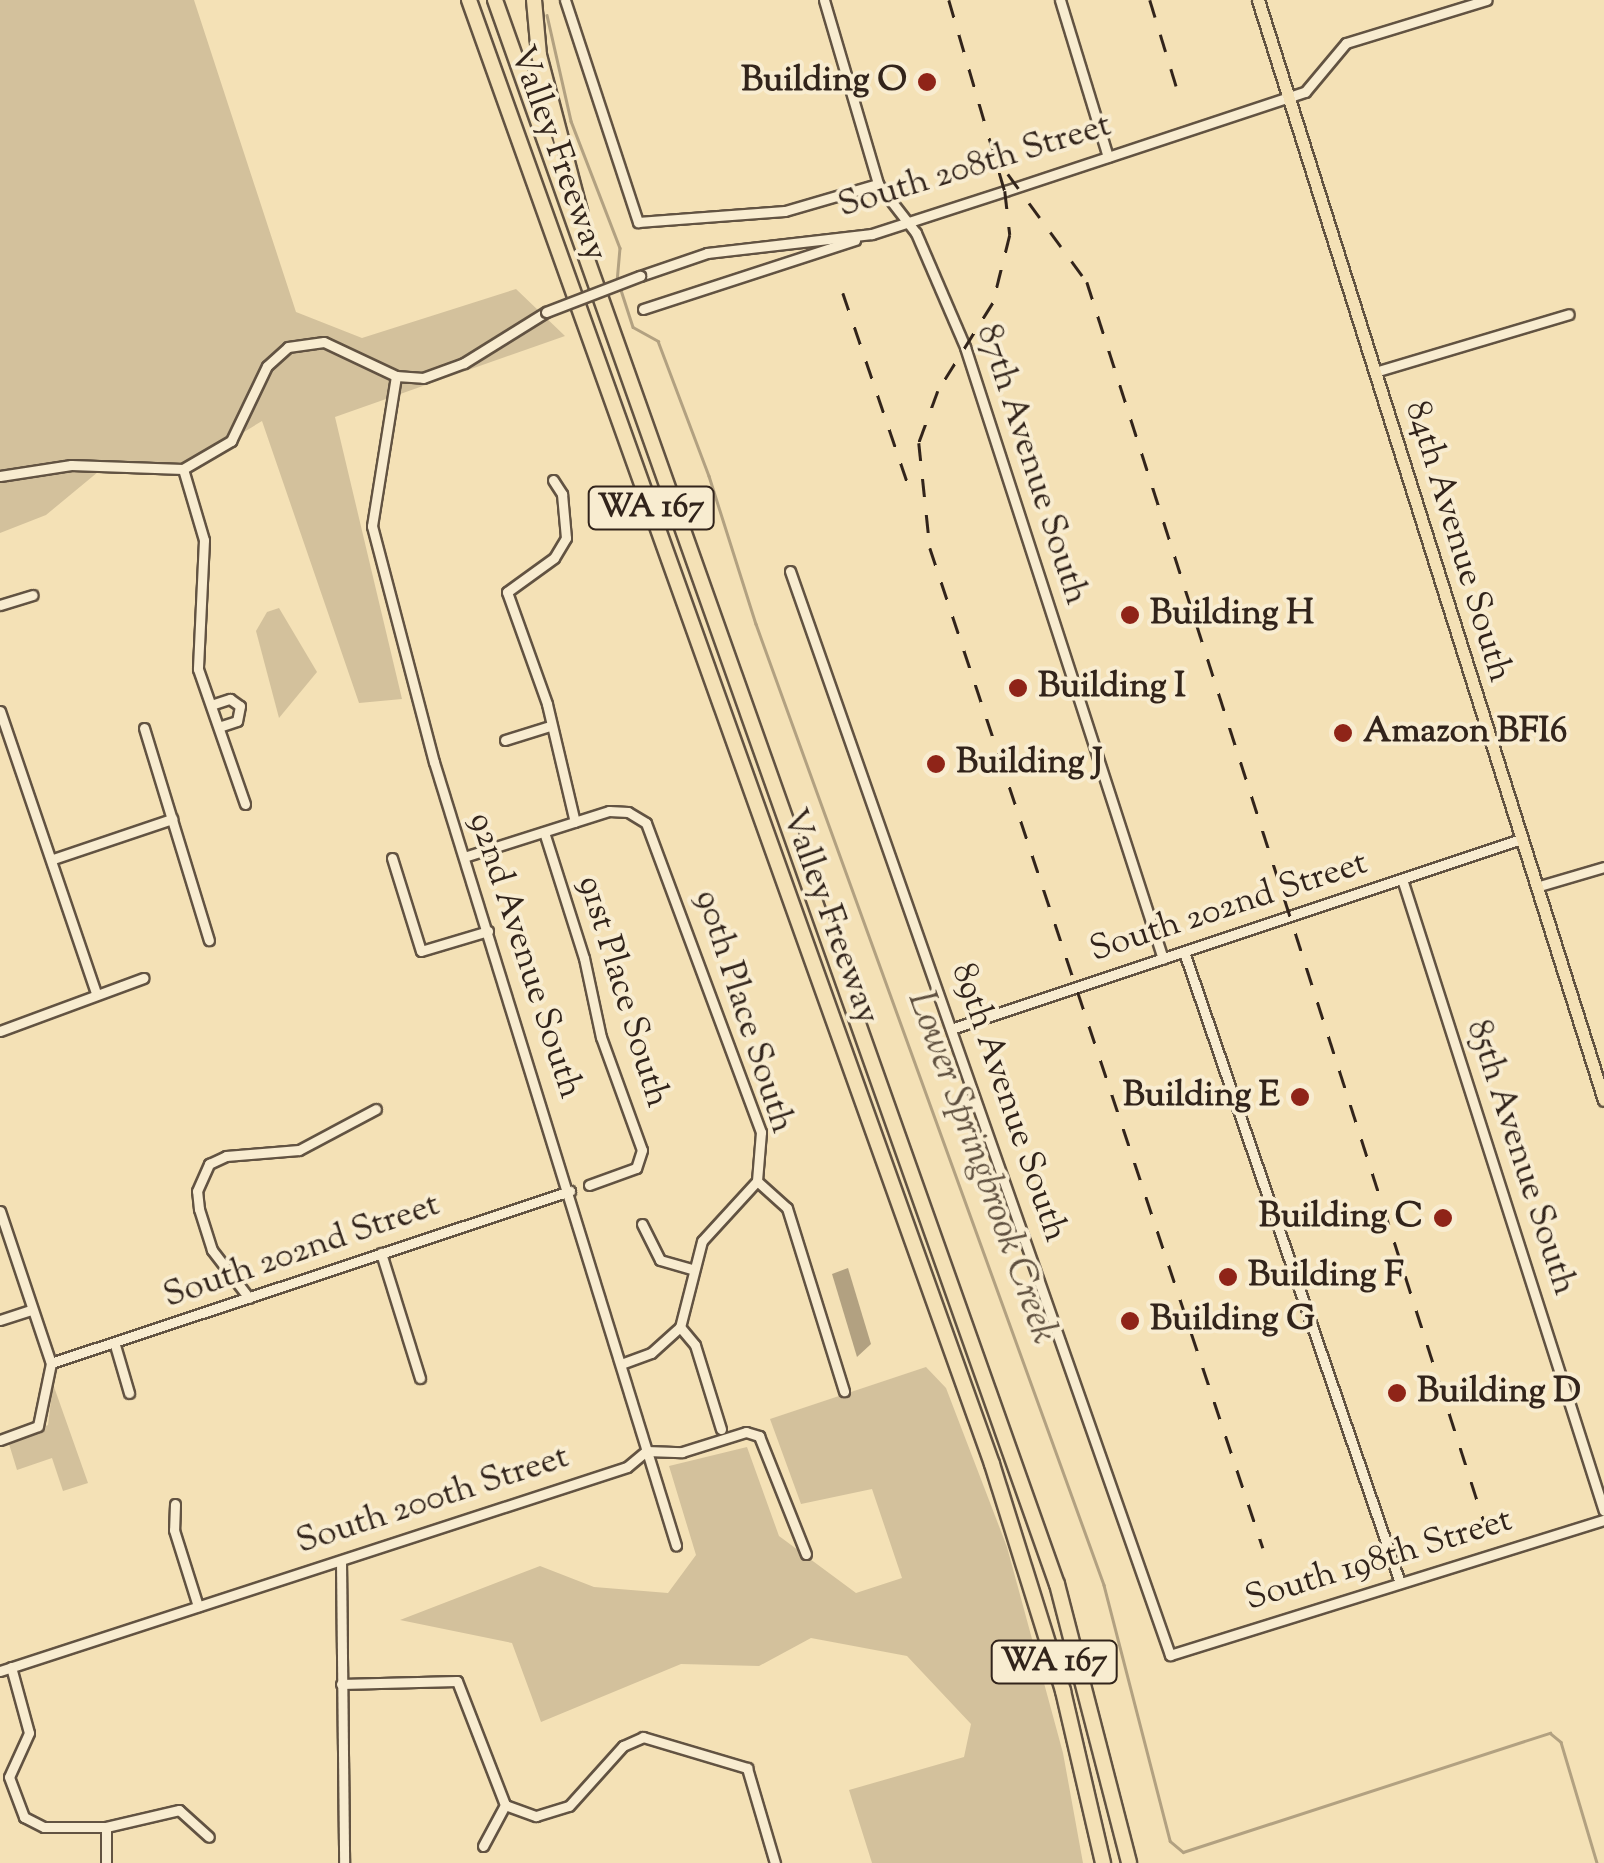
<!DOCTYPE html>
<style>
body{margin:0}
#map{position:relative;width:1604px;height:1863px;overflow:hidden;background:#f4e1b6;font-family:"Sorts Mill Goudy",serif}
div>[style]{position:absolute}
.green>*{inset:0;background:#d3c19c}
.water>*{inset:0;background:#b2a181}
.stream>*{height:2.5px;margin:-1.25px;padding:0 1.25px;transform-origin:1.25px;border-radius:1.25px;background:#b2a181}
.roads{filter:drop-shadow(2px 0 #625342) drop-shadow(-2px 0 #625342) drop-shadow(0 2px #625342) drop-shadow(0 -2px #625342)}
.minor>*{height:9px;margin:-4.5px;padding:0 4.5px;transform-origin:4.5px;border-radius:4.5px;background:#f8ecd0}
.major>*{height:11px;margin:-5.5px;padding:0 5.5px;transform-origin:5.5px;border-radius:5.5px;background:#f4e1b6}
.highway>*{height:14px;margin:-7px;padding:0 7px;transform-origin:7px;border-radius:7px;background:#f4e1b6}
.rail>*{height:2.5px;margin-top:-1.25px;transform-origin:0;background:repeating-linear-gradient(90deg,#32241b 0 18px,transparent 0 36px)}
.bridges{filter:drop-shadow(2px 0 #625342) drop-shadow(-2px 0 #625342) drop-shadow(0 2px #625342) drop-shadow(0 -2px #625342)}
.minor-bridge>*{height:9px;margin:-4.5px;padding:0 4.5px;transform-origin:4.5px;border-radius:4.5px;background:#f8ecd0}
.dots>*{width:28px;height:28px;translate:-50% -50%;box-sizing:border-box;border:5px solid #f8ecd0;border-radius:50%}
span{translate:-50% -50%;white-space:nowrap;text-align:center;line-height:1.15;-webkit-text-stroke:8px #f8ecd0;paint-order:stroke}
.shield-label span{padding:2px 8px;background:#f8ecd0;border:2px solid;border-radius:8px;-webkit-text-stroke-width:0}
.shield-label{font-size:32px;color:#32241b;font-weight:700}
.poi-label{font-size:35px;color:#32241b;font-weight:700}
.right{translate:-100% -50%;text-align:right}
.left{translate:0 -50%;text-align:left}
.street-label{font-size:35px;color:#32241b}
.water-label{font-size:38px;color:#5f503f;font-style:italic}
</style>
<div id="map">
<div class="green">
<i style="clip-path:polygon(0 0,194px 0,296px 312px,362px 338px,516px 289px,565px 336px,335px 417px,402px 699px,359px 703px,262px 421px,183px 469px,104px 467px,46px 515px,0 533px)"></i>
<i style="clip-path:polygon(279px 608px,317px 672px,279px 718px,256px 631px,267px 612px)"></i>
<i style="clip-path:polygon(926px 1367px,946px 1388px,1007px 1547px,1063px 1753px,1083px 1863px,872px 1863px,849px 1790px,964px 1757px,971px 1724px,907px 1656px,811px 1638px,759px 1666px,681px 1664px,541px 1722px,512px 1643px,400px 1620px,540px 1566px,594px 1587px,668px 1593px,696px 1555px,669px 1466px,747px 1447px,779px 1536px,856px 1593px,902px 1578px,872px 1489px,801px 1504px,770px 1419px)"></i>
<i style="clip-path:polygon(53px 1384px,88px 1483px,63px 1491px,52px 1458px,17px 1470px,9px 1444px,48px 1425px)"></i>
</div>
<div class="water">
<i style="clip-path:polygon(848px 1268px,871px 1344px,857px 1357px,832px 1274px)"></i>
</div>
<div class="stream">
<i style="left:547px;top:15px;width:109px;rotate:77.2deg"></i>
<i style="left:571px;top:121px;width:136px;rotate:68.9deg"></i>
<i style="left:620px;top:248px;width:32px;rotate:95deg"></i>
<i style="left:620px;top:287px;width:42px;rotate:72deg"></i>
<i style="left:633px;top:327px;width:29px;rotate:29deg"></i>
<i style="left:658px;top:341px;width:144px;rotate:69.3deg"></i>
<i style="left:709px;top:476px;width:155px;rotate:72.4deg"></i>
<i style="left:756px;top:624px;width:1022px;rotate:70.09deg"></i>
<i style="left:1104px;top:1585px;width:264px;rotate:75.5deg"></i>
<i style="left:1170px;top:1841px;width:17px;rotate:40deg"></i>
<i style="left:1183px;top:1852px;width:386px;rotate:-18deg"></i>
<i style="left:1550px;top:1733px;width:14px;rotate:39deg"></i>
<i style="left:1561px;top:1742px;width:126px;rotate:73.4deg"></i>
</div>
<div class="roads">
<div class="minor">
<i style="left:565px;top:0;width:234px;rotate:71.8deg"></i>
<i style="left:638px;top:222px;width:147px;rotate:-4.3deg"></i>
<i style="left:785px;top:211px;width:97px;rotate:-16.2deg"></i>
<i style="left:824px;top:0;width:192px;rotate:73.6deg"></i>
<i style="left:878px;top:184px;width:62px;rotate:52.2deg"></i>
<i style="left:916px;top:233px;width:124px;rotate:66.7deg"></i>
<i style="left:965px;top:347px;width:643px;rotate:72.07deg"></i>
<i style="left:1060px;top:0;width:164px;rotate:73deg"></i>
<i style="left:640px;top:276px;width:71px;rotate:-18.9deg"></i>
<i style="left:707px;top:253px;width:166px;rotate:-6.6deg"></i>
<i style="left:872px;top:234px;width:140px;rotate:-17.9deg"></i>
<i style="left:1005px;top:191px;width:316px;rotate:-18.3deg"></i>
<i style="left:1305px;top:92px;width:64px;rotate:-50.1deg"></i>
<i style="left:1346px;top:43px;width:147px;rotate:-17deg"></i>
<i style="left:643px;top:309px;width:223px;rotate:-18deg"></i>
<i style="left:1375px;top:372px;width:202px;rotate:-16.6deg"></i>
<i style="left:396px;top:376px;width:152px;rotate:99.1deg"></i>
<i style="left:372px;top:526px;width:244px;rotate:75.3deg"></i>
<i style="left:434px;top:762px;width:820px;rotate:72.83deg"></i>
<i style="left:183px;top:469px;width:74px;rotate:73.5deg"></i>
<i style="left:204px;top:540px;width:129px;rotate:92.7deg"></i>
<i style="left:198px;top:669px;width:143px;rotate:70.8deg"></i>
<i style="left:0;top:476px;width:72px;rotate:-8.8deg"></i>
<i style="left:71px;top:465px;width:112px;rotate:2deg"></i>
<i style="left:183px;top:469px;width:56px;rotate:-30.3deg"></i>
<i style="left:231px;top:441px;width:83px;rotate:-64.4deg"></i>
<i style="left:267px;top:366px;width:28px;rotate:-42deg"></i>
<i style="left:288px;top:347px;width:36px;rotate:-8deg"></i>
<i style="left:324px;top:342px;width:80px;rotate:25.3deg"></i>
<i style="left:396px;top:376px;width:27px;rotate:4deg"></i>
<i style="left:423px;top:378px;width:44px;rotate:-20.1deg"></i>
<i style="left:464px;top:363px;width:97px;rotate:-31.9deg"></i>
<i style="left:553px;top:480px;width:17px;rotate:57deg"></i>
<i style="left:562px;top:494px;width:44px;rotate:84.8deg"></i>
<i style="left:566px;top:538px;width:23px;rotate:121deg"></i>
<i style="left:554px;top:558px;width:58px;rotate:144.1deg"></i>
<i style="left:507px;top:592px;width:119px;rotate:70.3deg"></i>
<i style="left:547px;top:704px;width:121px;rotate:76.7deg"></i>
<i style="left:790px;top:571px;width:1149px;rotate:70.68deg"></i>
<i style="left:1170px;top:1655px;width:455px;rotate:-17.3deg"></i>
<i style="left:0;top:605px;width:34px;rotate:-17deg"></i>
<i style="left:211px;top:705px;width:20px;rotate:-18deg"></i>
<i style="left:230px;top:699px;width:12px;rotate:35deg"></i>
<i style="left:240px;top:706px;width:15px;rotate:101deg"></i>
<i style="left:237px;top:721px;width:19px;rotate:162deg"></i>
<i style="left:0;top:711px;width:298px;rotate:71.2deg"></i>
<i style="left:144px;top:728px;width:222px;rotate:73deg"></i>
<i style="left:505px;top:740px;width:47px;rotate:-17.3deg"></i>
<i style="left:544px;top:832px;width:132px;rotate:72.4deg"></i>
<i style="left:584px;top:958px;width:81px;rotate:77.9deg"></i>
<i style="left:601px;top:1037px;width:120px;rotate:70.1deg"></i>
<i style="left:642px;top:1150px;width:19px;rotate:108deg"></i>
<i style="left:636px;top:1168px;width:50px;rotate:160.1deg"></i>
<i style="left:464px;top:857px;width:152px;rotate:-17.6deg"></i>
<i style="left:609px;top:811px;width:19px;rotate:3deg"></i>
<i style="left:628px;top:812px;width:21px;rotate:31deg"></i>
<i style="left:646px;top:823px;width:330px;rotate:69.6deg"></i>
<i style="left:761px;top:1132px;width:49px;rotate:94.7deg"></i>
<i style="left:757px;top:1181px;width:81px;rotate:132.5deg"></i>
<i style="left:702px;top:1241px;width:89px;rotate:104.3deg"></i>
<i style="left:680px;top:1327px;width:39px;rotate:138deg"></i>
<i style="left:651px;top:1353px;width:29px;rotate:160deg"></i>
<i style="left:392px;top:858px;width:97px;rotate:72.7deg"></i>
<i style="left:421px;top:951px;width:70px;rotate:-16.6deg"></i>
<i style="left:53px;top:859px;width:126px;rotate:-18.6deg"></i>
<i style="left:1402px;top:879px;width:663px;rotate:72.28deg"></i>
<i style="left:1536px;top:887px;width:71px;rotate:-16.4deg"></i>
<i style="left:1184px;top:952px;width:667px;rotate:71.1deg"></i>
<i style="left:954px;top:1028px;width:598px;rotate:-18.43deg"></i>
<i style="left:0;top:1031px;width:153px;rotate:-20.3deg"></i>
<i style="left:757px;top:1181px;width:40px;rotate:42deg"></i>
<i style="left:787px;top:1208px;width:192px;rotate:72.7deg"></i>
<i style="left:0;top:1211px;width:160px;rotate:71.5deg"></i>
<i style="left:642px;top:1224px;width:40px;rotate:63.4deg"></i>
<i style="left:660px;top:1260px;width:35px;rotate:16deg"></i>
<i style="left:381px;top:1253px;width:131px;rotate:72.7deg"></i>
<i style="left:249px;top:1298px;width:61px;rotate:-127.6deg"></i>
<i style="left:212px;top:1250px;width:43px;rotate:-107.6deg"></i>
<i style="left:199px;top:1209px;width:18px;rotate:-96deg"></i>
<i style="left:197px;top:1191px;width:30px;rotate:-66deg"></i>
<i style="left:209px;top:1164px;width:19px;rotate:-25deg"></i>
<i style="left:226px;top:1156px;width:73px;rotate:-4.7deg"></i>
<i style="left:299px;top:1150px;width:87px;rotate:-28deg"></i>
<i style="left:0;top:1320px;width:32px;rotate:-18deg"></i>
<i style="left:680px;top:1327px;width:23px;rotate:50deg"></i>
<i style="left:695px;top:1345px;width:88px;rotate:72.8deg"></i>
<i style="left:115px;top:1345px;width:50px;rotate:73.7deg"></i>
<i style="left:51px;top:1363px;width:547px;rotate:-18.34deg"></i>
<i style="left:0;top:1440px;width:40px;rotate:-20.2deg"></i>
<i style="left:38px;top:1426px;width:64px;rotate:-78.3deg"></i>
<i style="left:646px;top:1451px;width:36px;rotate:2deg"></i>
<i style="left:682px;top:1452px;width:67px;rotate:-17.4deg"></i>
<i style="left:746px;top:1432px;width:14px;rotate:17deg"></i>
<i style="left:759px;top:1436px;width:127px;rotate:68.3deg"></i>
<i style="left:175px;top:1504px;width:26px;rotate:92deg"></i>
<i style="left:174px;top:1530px;width:80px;rotate:72.5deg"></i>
<i style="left:341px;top:1561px;width:302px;rotate:89.4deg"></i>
<i style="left:11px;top:1667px;width:68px;rotate:74.7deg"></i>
<i style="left:29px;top:1733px;width:48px;rotate:114.4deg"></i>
<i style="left:9px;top:1777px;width:43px;rotate:69.4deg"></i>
<i style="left:24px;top:1817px;width:22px;rotate:27deg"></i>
<i style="left:44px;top:1827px;width:62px"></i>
<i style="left:106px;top:1827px;width:75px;rotate:-13.1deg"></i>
<i style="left:179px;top:1810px;width:40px;rotate:42deg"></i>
<i style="left:0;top:1671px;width:659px;rotate:-18.02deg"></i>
<i style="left:627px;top:1467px;width:25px;rotate:-40deg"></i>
<i style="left:341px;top:1684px;width:116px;rotate:-1.5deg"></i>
<i style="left:457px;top:1681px;width:133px;rotate:68.8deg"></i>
<i style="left:483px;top:1846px;width:47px;rotate:-61.8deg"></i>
<i style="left:505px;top:1805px;width:33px;rotate:20deg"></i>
<i style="left:536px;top:1816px;width:34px;rotate:-17deg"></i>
<i style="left:569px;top:1806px;width:81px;rotate:-48deg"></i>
<i style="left:623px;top:1746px;width:22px;rotate:-24deg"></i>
<i style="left:643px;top:1737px;width:109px;rotate:16.6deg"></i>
<i style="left:747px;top:1768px;width:99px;rotate:73.6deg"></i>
<i style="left:106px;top:1863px;width:36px;rotate:-90deg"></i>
</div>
<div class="major">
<i style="left:1258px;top:0;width:1153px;rotate:72.54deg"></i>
</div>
<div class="highway">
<i style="left:469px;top:0;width:1555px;rotate:70.34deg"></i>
<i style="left:992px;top:1464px;width:238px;rotate:72.6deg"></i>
<i style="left:1063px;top:1691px;width:177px;rotate:76.9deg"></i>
<i style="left:495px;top:0;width:1681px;rotate:70.47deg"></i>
<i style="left:1057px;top:1584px;width:288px;rotate:75.5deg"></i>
<i style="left:534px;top:0;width:55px;rotate:84.8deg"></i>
<i style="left:539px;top:55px;width:165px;rotate:75.3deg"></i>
</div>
</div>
<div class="rail">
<i style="left:949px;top:0;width:199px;rotate:73.7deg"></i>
<i style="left:1005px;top:191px;width:44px;rotate:83.5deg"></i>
<i style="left:1010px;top:235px;width:70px;rotate:104deg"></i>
<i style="left:993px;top:303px;width:104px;rotate:122deg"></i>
<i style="left:938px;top:391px;width:55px;rotate:110.1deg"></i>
<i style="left:919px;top:443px;width:106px;rotate:84deg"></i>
<i style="left:930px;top:548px;width:1054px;rotate:71.58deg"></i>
<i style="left:1150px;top:0;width:102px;rotate:73deg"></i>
<i style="left:1008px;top:174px;width:134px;rotate:53.8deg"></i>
<i style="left:1087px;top:282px;width:1311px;rotate:72.24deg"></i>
<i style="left:843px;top:293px;width:214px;rotate:71.2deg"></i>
</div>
<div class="bridges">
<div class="minor-bridge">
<i style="left:546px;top:312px;width:101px;rotate:-21deg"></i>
</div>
</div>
<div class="dots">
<i style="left:927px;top:82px;background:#8f2418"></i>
<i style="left:1130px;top:615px;background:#8f2418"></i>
<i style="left:1018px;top:688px;background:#8f2418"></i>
<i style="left:1343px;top:733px;background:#8f2418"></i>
<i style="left:936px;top:764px;background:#8f2418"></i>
<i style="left:1300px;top:1097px;background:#8f2418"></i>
<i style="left:1443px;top:1218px;background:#8f2418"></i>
<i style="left:1228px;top:1277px;background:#8f2418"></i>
<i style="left:1130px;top:1321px;background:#8f2418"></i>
<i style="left:1397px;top:1393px;background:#8f2418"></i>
</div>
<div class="shield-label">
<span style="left:651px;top:508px">WA 167</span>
<span style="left:1054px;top:1662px">WA 167</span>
</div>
<div class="poi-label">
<span class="right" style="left:907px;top:82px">Building O</span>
<span class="left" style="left:1150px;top:615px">Building H</span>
<span class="left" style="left:1038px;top:688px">Building I</span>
<span class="left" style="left:1363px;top:733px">Amazon BFI6</span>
<span class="left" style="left:956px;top:764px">Building J</span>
<span class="right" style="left:1280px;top:1097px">Building E</span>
<span class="right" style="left:1423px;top:1218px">Building C</span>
<span class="left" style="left:1248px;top:1277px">Building F</span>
<span class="left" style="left:1150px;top:1321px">Building G</span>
<span class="left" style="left:1417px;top:1393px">Building D</span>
</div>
<div class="street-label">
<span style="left:557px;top:154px;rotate:70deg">Valley Freeway</span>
<span style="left:975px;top:167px;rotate:-17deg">South 208th Street</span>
<span style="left:1031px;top:465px;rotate:72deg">87th Avenue South</span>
<span style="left:1457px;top:542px;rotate:73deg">84th Avenue South</span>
<span style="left:1229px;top:908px;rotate:-18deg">South 202nd Street</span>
<span style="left:829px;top:917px;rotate:70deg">Valley Freeway</span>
<span style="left:524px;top:956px;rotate:72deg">92nd Avenue South</span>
<span style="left:622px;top:992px;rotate:73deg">91st Place South</span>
<span style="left:743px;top:1012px;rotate:72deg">90th Place South</span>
<span style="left:1008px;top:1103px;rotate:71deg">89th Avenue South</span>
<span style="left:1520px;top:1158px;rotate:72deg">85th Avenue South</span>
<span style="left:302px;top:1252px;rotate:-19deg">South 202nd Street</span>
<span style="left:433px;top:1501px;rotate:-18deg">South 200th Street</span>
<span style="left:1379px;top:1561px;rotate:-17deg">South 198th Street</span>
</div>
<div class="water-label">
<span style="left:980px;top:1168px;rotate:70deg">Lower Springbrook Creek</span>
</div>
</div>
